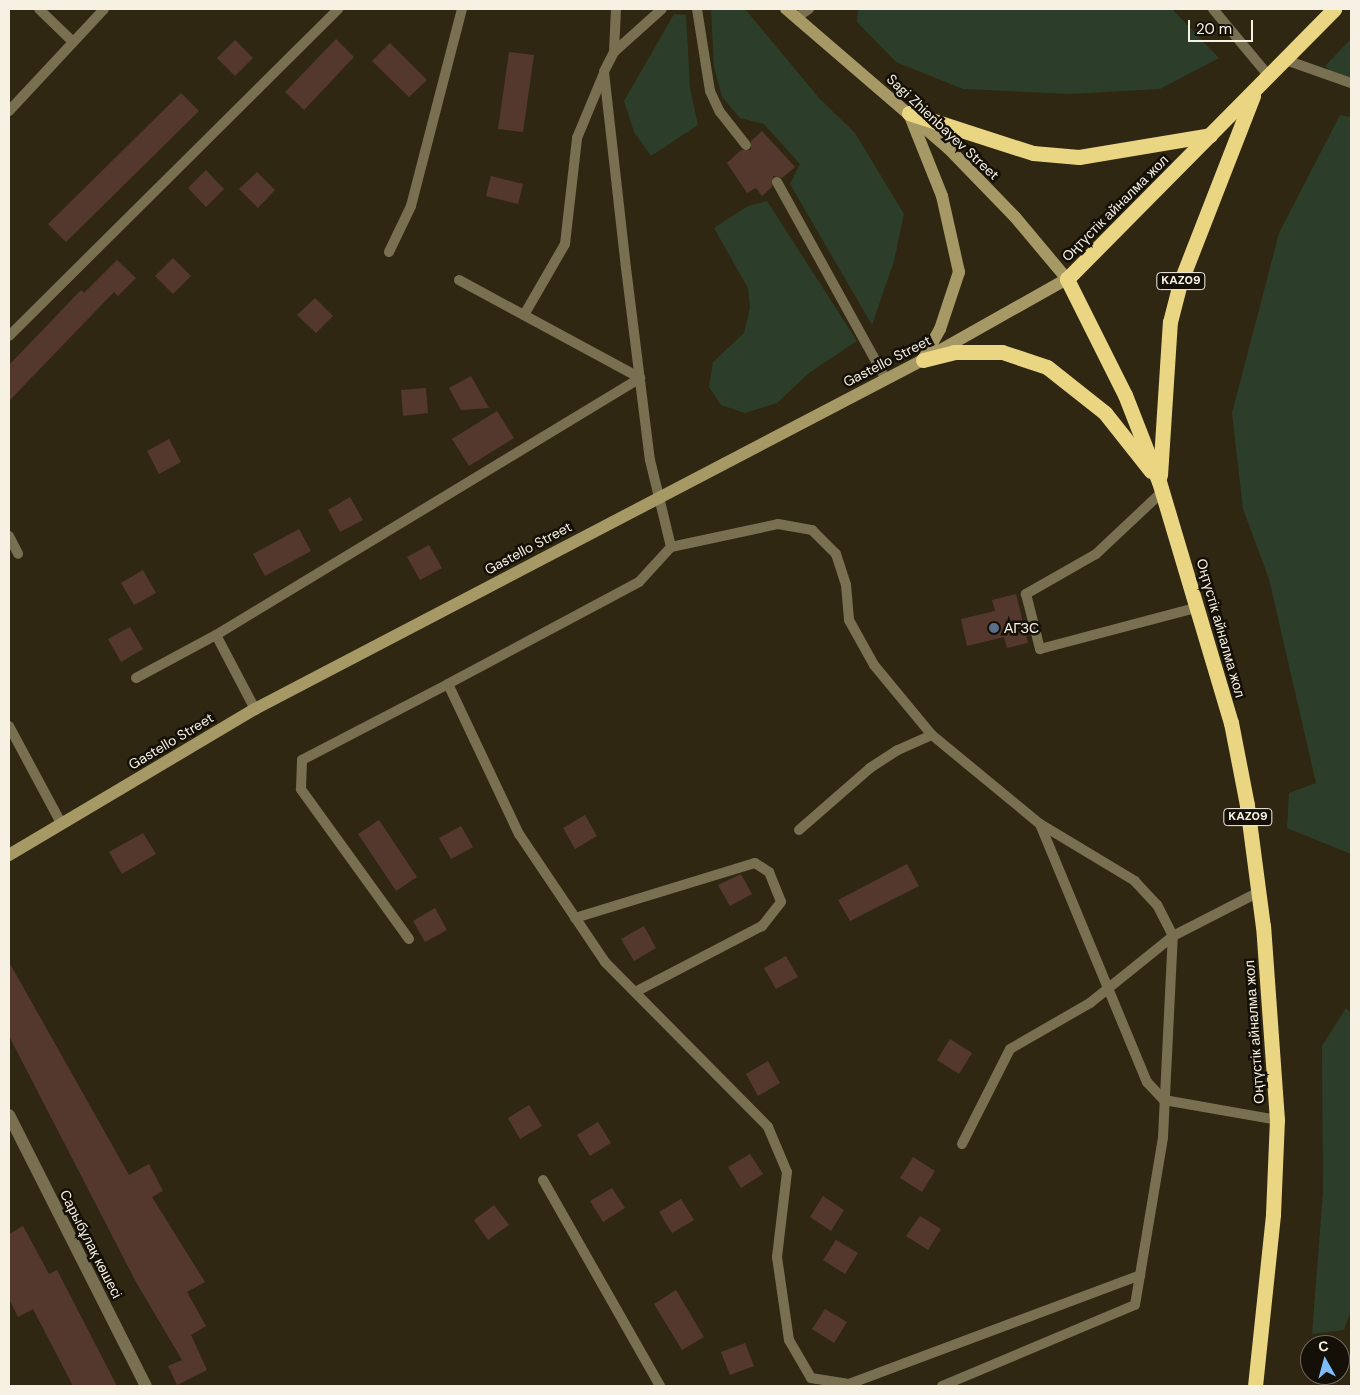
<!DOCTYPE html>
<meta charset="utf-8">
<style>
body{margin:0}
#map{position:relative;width:1360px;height:1395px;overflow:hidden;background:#2f2712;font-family:"DM Sans",sans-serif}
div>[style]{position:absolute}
.green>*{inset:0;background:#2c3e29}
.building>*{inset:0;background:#55382d}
.lane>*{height:10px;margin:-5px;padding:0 5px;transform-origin:5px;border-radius:5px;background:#787050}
.street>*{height:12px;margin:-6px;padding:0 6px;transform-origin:6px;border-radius:6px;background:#787050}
.secondary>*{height:12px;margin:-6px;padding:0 6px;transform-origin:6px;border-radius:6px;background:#a69965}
.highway>*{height:15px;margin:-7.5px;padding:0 7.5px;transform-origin:7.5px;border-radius:7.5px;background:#ead682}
.dots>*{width:14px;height:14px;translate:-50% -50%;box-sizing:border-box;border:2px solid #141007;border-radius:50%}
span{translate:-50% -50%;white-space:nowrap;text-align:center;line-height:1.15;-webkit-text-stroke:5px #141007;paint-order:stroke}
.shield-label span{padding:1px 4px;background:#141007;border:1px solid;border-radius:4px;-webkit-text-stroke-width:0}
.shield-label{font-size:12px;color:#f7f1e4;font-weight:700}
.street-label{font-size:14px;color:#f7f1e4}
.poi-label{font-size:14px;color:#f7f1e4}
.left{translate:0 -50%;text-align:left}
.frame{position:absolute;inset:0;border:10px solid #f7f1e4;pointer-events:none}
.north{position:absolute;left:1300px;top:1335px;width:50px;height:50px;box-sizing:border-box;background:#141007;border:1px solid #6f6a5f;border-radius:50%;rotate:353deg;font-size:14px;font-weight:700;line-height:20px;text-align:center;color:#f7f1e4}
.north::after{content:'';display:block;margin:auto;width:18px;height:22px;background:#7fbdfa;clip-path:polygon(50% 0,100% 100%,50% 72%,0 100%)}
.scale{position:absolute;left:1188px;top:20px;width:65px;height:22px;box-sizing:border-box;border:2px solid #f7f1e4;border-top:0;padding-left:6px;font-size:15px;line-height:18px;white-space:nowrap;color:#f7f1e4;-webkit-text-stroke:4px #141007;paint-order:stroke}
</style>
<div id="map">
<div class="green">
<i style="clip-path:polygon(711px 9px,745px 9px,819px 98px,855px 133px,904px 214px,894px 261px,872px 325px,790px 184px,800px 164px,764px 124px,740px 118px,722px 97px,714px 67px)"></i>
<i style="clip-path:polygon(858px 9px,1172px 9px,1219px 58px,1160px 89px,1069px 94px,963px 89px,896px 62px,857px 22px)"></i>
<i style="clip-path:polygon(674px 14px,686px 15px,690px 88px,698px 125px,651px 156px,634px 132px,624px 101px)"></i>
<i style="clip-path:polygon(1351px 39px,1351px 81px,1338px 77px,1325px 66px)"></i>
<i style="clip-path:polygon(1340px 115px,1351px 117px,1351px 854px,1287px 828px,1289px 793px,1316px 783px,1269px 579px,1243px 509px,1232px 413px,1279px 233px)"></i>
<i style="clip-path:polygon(767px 201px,857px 341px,809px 373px,777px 403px,745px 413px,721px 405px,709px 387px,713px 362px,744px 333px,750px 308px,748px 288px,714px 228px,748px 206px)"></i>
<i style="clip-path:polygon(1346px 1008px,1351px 1013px,1351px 1311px,1344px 1330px,1312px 1334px,1323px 1192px,1322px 1046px)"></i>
</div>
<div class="building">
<i style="clip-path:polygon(336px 39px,354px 57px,304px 110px,285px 92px)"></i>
<i style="clip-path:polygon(235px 40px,253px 58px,235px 76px,217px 58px)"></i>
<i style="clip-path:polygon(390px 43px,427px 80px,409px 97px,372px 61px)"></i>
<i style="clip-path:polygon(509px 52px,534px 55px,523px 132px,498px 129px)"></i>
<i style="clip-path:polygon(181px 93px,199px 111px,66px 242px,48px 224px)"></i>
<i style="clip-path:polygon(762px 131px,795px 167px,782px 178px,773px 176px,772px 187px,762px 196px,756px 188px,747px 193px,727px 163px,741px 150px,751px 150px,751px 141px)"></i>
<i style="clip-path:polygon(206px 170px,224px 189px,206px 207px,188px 188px)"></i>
<i style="clip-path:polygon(257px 172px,275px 190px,258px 208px,239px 189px)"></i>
<i style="clip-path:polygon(491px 176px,523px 184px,518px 204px,486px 196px)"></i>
<i style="clip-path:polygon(173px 258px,191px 276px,173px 294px,155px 276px)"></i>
<i style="clip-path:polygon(117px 260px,136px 278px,118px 296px,114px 292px,9px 401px,9px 365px,81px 290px,84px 293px)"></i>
<i style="clip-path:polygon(315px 298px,333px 316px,316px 333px,297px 315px)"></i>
<i style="clip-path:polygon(471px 376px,489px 408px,461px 410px,449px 388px)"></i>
<i style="clip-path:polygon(426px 388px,428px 413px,403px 416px,401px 390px)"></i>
<i style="clip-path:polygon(497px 411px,514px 438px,469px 466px,452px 439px)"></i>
<i style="clip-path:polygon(169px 439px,181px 462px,159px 474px,147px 451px)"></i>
<i style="clip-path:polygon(350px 497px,363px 520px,340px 532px,328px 510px)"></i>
<i style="clip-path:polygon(299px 529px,311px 551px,265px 576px,253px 554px)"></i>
<i style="clip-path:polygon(429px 545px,442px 568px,420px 580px,407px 557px)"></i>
<i style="clip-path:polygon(143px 570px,156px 593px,134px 605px,121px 583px)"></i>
<i style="clip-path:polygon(1016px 594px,1028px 643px,1007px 648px,1004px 637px,967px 646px,961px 619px,995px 611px,992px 600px)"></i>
<i style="clip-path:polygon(130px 627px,143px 649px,121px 662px,108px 639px)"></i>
<i style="clip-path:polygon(585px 815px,597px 836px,575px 849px,563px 828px)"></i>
<i style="clip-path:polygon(379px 820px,417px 877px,396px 891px,358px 834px)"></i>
<i style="clip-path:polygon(461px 826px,473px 847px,451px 859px,439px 838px)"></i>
<i style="clip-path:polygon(143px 833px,156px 854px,122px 874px,109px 852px)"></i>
<i style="clip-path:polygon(907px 864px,919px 886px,850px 921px,838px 900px)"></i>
<i style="clip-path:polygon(741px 874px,752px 894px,730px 906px,718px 885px)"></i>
<i style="clip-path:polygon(435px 908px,447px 930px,425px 942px,413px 921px)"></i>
<i style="clip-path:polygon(644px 926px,656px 948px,634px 961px,621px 939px)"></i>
<i style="clip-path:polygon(786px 956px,798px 977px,776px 989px,764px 968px)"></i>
<i style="clip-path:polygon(9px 962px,129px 1175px,149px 1164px,163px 1191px,152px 1197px,205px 1282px,187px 1292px,206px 1326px,191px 1335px,207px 1370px,177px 1385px,168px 1366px,182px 1360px,136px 1282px,9px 1036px)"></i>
<i style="clip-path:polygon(950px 1039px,972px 1053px,959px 1074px,937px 1060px)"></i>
<i style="clip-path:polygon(768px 1061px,780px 1083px,758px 1096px,746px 1074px)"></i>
<i style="clip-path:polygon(529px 1105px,542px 1126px,520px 1139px,508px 1118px)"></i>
<i style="clip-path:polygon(598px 1122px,611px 1143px,590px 1156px,577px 1135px)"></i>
<i style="clip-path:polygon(750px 1154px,763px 1174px,741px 1188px,728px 1167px)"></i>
<i style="clip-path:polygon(913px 1157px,935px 1171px,922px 1192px,900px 1178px)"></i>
<i style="clip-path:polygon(612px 1188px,625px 1208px,603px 1222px,590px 1201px)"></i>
<i style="clip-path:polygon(823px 1196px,844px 1210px,831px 1231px,810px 1217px)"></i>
<i style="clip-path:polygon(681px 1199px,694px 1220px,672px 1233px,659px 1212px)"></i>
<i style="clip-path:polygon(494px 1205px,509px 1225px,488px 1240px,474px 1220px)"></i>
<i style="clip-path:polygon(920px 1216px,941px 1229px,928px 1250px,906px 1236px)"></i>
<i style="clip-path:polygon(23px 1226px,49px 1274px,57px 1270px,117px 1386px,73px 1386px,33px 1309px,18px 1317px,9px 1299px,9px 1234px)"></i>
<i style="clip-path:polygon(836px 1240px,858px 1253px,845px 1274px,823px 1260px)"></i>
<i style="clip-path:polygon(676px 1290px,704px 1337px,682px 1350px,654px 1304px)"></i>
<i style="clip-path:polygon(825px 1309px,847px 1322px,834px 1343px,812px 1329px)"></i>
<i style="clip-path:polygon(745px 1343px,754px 1366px,730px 1375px,721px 1352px)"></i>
</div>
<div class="lane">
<i style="left:39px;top:9px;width:47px;rotate:44.1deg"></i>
<i style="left:616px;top:9px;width:43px;rotate:92.7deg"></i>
<i style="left:614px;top:52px;width:64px;rotate:-41.9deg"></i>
<i style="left:697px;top:9px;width:83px;rotate:81deg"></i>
<i style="left:710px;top:91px;width:23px;rotate:65deg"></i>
<i style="left:720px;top:112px;width:42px;rotate:51.8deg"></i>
<i style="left:1213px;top:9px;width:86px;rotate:50.2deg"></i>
<i style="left:796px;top:18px;width:16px;rotate:-35deg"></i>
<i style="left:614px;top:52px;width:22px;rotate:117deg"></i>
<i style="left:604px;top:72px;width:197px;rotate:83.6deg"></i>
<i style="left:626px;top:268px;width:193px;rotate:82.9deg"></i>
<i style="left:650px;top:460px;width:89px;rotate:76.4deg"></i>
<i style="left:671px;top:547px;width:47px;rotate:132.4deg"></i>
<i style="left:639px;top:582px;width:217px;rotate:151.9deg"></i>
<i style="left:448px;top:684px;width:166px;rotate:64.7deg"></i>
<i style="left:519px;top:834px;width:154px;rotate:56.1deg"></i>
<i style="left:605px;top:962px;width:232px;rotate:45.3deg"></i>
<i style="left:768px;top:1127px;width:49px;rotate:67.1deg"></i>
<i style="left:787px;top:1172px;width:86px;rotate:96.7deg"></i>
<i style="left:777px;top:1257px;width:84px;rotate:81.8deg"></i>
<i style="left:789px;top:1340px;width:44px;rotate:59.9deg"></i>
<i style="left:811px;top:1378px;width:38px;rotate:9deg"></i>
<i style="left:849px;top:1384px;width:311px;rotate:-20.5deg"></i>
<i style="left:1283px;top:59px;width:72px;rotate:19.4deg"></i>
<i style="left:9px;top:111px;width:139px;rotate:-47deg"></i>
<i style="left:777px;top:182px;width:224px;rotate:61.1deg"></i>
<i style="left:389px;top:252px;width:51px;rotate:-64.4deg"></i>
<i style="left:411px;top:206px;width:203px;rotate:-75.5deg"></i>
<i style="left:459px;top:280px;width:206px;rotate:28.4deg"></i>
<i style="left:524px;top:315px;width:82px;rotate:-60deg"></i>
<i style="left:565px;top:244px;width:107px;rotate:-83.5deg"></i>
<i style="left:577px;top:138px;width:70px;rotate:-67.4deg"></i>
<i style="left:9px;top:336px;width:464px;rotate:-44.8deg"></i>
<i style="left:1162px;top:492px;width:91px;rotate:136.8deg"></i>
<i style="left:1096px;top:554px;width:81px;rotate:150.3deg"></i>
<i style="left:1026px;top:594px;width:57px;rotate:75.7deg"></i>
<i style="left:1040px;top:649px;width:164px;rotate:-14.8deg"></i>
<i style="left:9px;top:536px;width:20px;rotate:63deg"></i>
<i style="left:671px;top:547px;width:109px;rotate:-12.1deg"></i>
<i style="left:778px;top:524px;width:35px;rotate:10deg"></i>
<i style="left:812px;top:530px;width:34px;rotate:45deg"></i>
<i style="left:836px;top:554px;width:33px;rotate:72deg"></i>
<i style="left:846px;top:585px;width:35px;rotate:85deg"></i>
<i style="left:849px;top:620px;width:51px;rotate:60.9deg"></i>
<i style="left:874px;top:665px;width:91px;rotate:50.4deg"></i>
<i style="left:932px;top:735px;width:140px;rotate:39.5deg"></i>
<i style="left:1040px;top:824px;width:279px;rotate:67.5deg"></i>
<i style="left:1147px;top:1082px;width:25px;rotate:47deg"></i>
<i style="left:1164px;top:1100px;width:115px;rotate:10deg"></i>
<i style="left:216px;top:635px;width:84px;rotate:62.2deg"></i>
<i style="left:136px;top:678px;width:91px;rotate:-28.3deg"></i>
<i style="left:216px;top:635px;width:496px;rotate:-31.2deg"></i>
<i style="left:9px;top:726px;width:110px;rotate:61.8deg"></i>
<i style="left:799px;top:830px;width:94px;rotate:-41.1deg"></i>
<i style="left:870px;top:768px;width:33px;rotate:-33deg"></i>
<i style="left:898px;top:750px;width:37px;rotate:-24deg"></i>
<i style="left:575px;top:918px;width:188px;rotate:-17deg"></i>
<i style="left:755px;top:863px;width:17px;rotate:33deg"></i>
<i style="left:769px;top:872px;width:32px;rotate:68deg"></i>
<i style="left:781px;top:902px;width:31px;rotate:128deg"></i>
<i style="left:762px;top:926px;width:143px;rotate:152.5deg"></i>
<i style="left:409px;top:939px;width:185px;rotate:-125.8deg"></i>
<i style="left:301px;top:789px;width:29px;rotate:-88deg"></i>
<i style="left:302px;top:760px;width:165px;rotate:-27.5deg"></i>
<i style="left:962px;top:1144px;width:106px;rotate:-63.2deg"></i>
<i style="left:1010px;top:1049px;width:92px;rotate:-29.9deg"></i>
<i style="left:1090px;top:1003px;width:107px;rotate:-38.9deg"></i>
<i style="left:1173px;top:936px;width:97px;rotate:-27.1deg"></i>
<i style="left:543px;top:1180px;width:237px;rotate:60.4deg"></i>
<i style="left:942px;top:1386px;width:209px;rotate:-22.8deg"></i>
<i style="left:1135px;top:1305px;width:170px;rotate:-80.5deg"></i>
<i style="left:1163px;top:1137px;width:201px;rotate:-87.2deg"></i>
<i style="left:1173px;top:936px;width:35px;rotate:-117deg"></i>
<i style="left:1157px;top:905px;width:33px;rotate:-133deg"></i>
<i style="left:1135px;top:881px;width:111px;rotate:-149deg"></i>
</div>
<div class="street">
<i style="left:9px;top:1115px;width:304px;rotate:63.2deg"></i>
</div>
<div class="secondary">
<i style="left:910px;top:116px;width:86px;rotate:68.2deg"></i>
<i style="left:942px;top:196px;width:78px;rotate:77.4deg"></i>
<i style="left:959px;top:272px;width:60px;rotate:108.4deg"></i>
<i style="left:940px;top:329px;width:35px;rotate:119deg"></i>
<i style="left:9px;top:855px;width:286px;rotate:-30.7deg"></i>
<i style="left:255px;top:709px;width:754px;rotate:-27.59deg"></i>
<i style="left:923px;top:360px;width:165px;rotate:-29.4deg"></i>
<i style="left:1067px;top:279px;width:81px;rotate:-130deg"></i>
<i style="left:1015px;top:217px;width:95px;rotate:-134.1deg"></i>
<i style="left:949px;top:149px;width:215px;rotate:-139.3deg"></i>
</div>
<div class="highway">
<i style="left:909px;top:113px;width:130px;rotate:17.9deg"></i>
<i style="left:1033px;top:153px;width:46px;rotate:5deg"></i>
<i style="left:1079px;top:157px;width:133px;rotate:-9.5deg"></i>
<i style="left:923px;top:360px;width:32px;rotate:-14deg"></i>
<i style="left:954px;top:352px;width:48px"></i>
<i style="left:1002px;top:352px;width:47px;rotate:18.4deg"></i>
<i style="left:1047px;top:367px;width:74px;rotate:38.4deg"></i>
<i style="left:1105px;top:413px;width:74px;rotate:51.6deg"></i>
<i style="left:1160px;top:475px;width:153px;rotate:-86.3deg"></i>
<i style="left:1170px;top:322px;width:40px;rotate:-75.6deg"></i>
<i style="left:1180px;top:283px;width:201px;rotate:-68.7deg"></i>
<i style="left:1255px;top:1386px;width:173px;rotate:-84deg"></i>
<i style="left:1273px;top:1214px;width:94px;rotate:-87.6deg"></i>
<i style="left:1277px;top:1120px;width:194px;rotate:-94.1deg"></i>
<i style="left:1263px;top:927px;width:123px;rotate:-97.5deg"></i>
<i style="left:1247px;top:805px;width:84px;rotate:-101deg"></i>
<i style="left:1231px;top:723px;width:252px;rotate:-106.6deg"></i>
<i style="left:1159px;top:482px;width:93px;rotate:-111.3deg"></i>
<i style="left:1125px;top:395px;width:130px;rotate:-116.6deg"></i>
<i style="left:1067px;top:279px;width:380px;rotate:-45.3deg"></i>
</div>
<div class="dots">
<i style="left:994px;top:628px;background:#5c6f8a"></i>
</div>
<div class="shield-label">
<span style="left:1181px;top:281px">KAZ09</span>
<span style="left:1248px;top:817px">KAZ09</span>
</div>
<div class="street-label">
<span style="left:943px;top:127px;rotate:43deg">Sagi Zhienbayev Street</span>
<span style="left:1115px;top:208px;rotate:-45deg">Оңтүстік айналма жол</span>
<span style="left:887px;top:361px;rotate:-27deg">Gastello Street</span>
<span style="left:528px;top:548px;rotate:-28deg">Gastello Street</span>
<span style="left:1221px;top:628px;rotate:74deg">Оңтүстік айналма жол</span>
<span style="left:171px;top:741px;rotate:-31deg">Gastello Street</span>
<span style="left:1254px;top:1032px;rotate:-94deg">Оңтүстік айналма жол</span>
<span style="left:91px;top:1244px;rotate:63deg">Сарыбұлақ көшесі</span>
</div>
<div class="poi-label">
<span class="left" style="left:1004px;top:628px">АГЗС</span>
</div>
<div class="frame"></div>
<div class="north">С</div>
<div class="scale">20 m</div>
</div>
